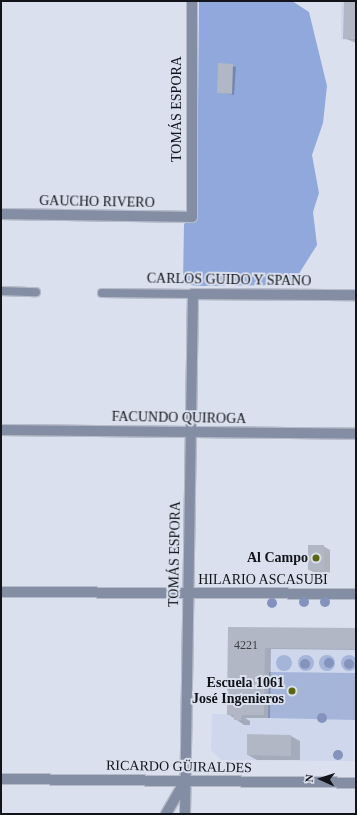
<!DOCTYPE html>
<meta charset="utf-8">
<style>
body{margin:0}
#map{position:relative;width:357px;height:815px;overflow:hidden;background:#dae0ee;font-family:"Times New Roman",serif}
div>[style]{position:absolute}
.built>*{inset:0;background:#ced7ec}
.green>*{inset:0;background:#a5b5da}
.round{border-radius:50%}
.forest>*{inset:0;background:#91a8dc}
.shadow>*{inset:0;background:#0003}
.building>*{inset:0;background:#b1b7c4}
.roads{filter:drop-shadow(1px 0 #b6bbc8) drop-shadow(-1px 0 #b6bbc8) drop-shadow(0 1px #b6bbc8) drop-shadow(0 -1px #b6bbc8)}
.service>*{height:8px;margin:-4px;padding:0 4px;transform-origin:4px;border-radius:4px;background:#838da4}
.minor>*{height:10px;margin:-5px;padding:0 5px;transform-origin:5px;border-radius:5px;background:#838da4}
.trees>*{width:10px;height:10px;margin:-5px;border-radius:50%;background:#8393bd}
.dots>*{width:11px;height:11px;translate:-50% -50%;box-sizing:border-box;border:2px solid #dae0ee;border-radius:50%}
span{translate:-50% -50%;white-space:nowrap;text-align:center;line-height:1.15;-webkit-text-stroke:4px #dae0ee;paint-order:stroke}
.number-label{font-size:12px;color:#3a3d44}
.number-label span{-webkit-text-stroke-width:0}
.street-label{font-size:14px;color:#121419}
.poi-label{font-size:14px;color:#121419;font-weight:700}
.right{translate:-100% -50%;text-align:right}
.frame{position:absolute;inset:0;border:2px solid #121419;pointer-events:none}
.north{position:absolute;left:301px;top:759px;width:40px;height:40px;-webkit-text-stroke:3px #dae0ee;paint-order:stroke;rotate:273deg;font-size:11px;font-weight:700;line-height:16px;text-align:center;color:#121419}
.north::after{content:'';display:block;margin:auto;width:14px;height:18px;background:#121419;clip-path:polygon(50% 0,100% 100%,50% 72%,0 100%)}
</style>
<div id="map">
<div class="built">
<i style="clip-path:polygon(341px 1px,356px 1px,356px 40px,341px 40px)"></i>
<i style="clip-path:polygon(228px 627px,356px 628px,356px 761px,221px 760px,211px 750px,212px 714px,227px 714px)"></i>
</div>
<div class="green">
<i class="round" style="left:276px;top:655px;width:16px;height:16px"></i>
<i class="round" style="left:319px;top:655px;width:16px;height:16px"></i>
<i class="round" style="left:298px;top:655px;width:16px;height:16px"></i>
<i class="round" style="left:341px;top:655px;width:16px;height:16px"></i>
<i style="clip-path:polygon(269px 672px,356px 673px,356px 720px,268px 718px)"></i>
</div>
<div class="forest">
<i style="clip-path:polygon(199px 1px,292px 1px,309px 12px,327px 86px,323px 123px,312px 155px,319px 193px,313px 212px,317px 245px,295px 280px,283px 285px,198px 286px,183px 284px,184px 224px,197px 214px)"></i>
</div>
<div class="shadow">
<i style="clip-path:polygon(345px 1px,356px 1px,356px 43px,344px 38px)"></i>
<i style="clip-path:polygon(219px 64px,236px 67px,234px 95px,218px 92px)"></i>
<i style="clip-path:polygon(323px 546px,330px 550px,330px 573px,316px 573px,309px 570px)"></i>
<i style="clip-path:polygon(229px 628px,356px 629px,356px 650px,271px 649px,270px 718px,245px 718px,250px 721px,250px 725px,244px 725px,228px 714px)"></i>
<i style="clip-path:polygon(248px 735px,291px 736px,300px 741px,300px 760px,257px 760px,248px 755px)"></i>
</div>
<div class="building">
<i style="clip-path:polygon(344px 1px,356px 1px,356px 39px,343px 39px)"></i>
<i style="clip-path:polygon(218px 63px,233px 64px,232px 94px,217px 93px)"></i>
<i style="clip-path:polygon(308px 545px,324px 545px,324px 570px,308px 570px)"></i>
<i style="clip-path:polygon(228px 627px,356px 628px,356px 649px,265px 648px,264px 715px,242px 715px,241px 720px,234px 720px,234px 715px,227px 715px)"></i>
<i style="clip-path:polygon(247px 734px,291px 735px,291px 756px,247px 755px)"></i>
</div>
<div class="roads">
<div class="service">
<i style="left:1px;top:291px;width:35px;rotate:2deg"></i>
<i style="left:102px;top:293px;width:91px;rotate:0.6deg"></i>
</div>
<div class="minor">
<i style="left:1px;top:214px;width:191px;rotate:0.9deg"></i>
<i style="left:192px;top:217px;width:216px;rotate:-90deg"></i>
<i style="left:1px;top:430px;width:355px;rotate:0.6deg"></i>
<i style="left:1px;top:592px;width:355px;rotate:0.3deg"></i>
<i style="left:1px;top:779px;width:355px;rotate:0.6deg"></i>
<i style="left:166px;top:814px;width:38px;rotate:-60deg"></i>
<i style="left:185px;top:814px;width:520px;rotate:-89.12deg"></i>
<i style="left:193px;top:294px;width:163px;rotate:0.4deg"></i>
</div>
</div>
<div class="trees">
<i style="left:304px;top:602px"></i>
<i style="left:325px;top:602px"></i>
<i style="left:272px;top:603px"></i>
<i style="left:329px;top:663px"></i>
<i style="left:305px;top:664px"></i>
<i style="left:349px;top:664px"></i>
<i style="left:322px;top:718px"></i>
<i style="left:338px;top:755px"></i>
</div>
<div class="dots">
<i style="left:316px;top:558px;background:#5c6709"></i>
<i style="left:292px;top:691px;background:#5c6709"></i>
</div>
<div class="number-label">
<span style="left:246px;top:646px">4221</span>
</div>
<div class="street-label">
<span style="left:177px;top:109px;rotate:-90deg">TOMÁS ESPORA</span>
<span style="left:97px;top:202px;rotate:1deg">GAUCHO RIVERO</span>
<span style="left:229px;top:280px;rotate:1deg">CARLOS GUIDO Y SPANO</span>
<span style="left:179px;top:418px;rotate:1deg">FACUNDO QUIROGA</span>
<span style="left:175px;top:554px;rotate:-89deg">TOMÁS ESPORA</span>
<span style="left:263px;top:580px">HILARIO ASCASUBI</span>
<span style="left:179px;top:767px;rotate:1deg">RICARDO GÜIRALDES</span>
</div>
<div class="poi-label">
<span class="right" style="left:308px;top:558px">Al Campo</span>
<span class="right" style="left:284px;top:691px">Escuela 1061<br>José Ingenieros</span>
</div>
<div class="frame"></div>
<div class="north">N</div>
</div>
